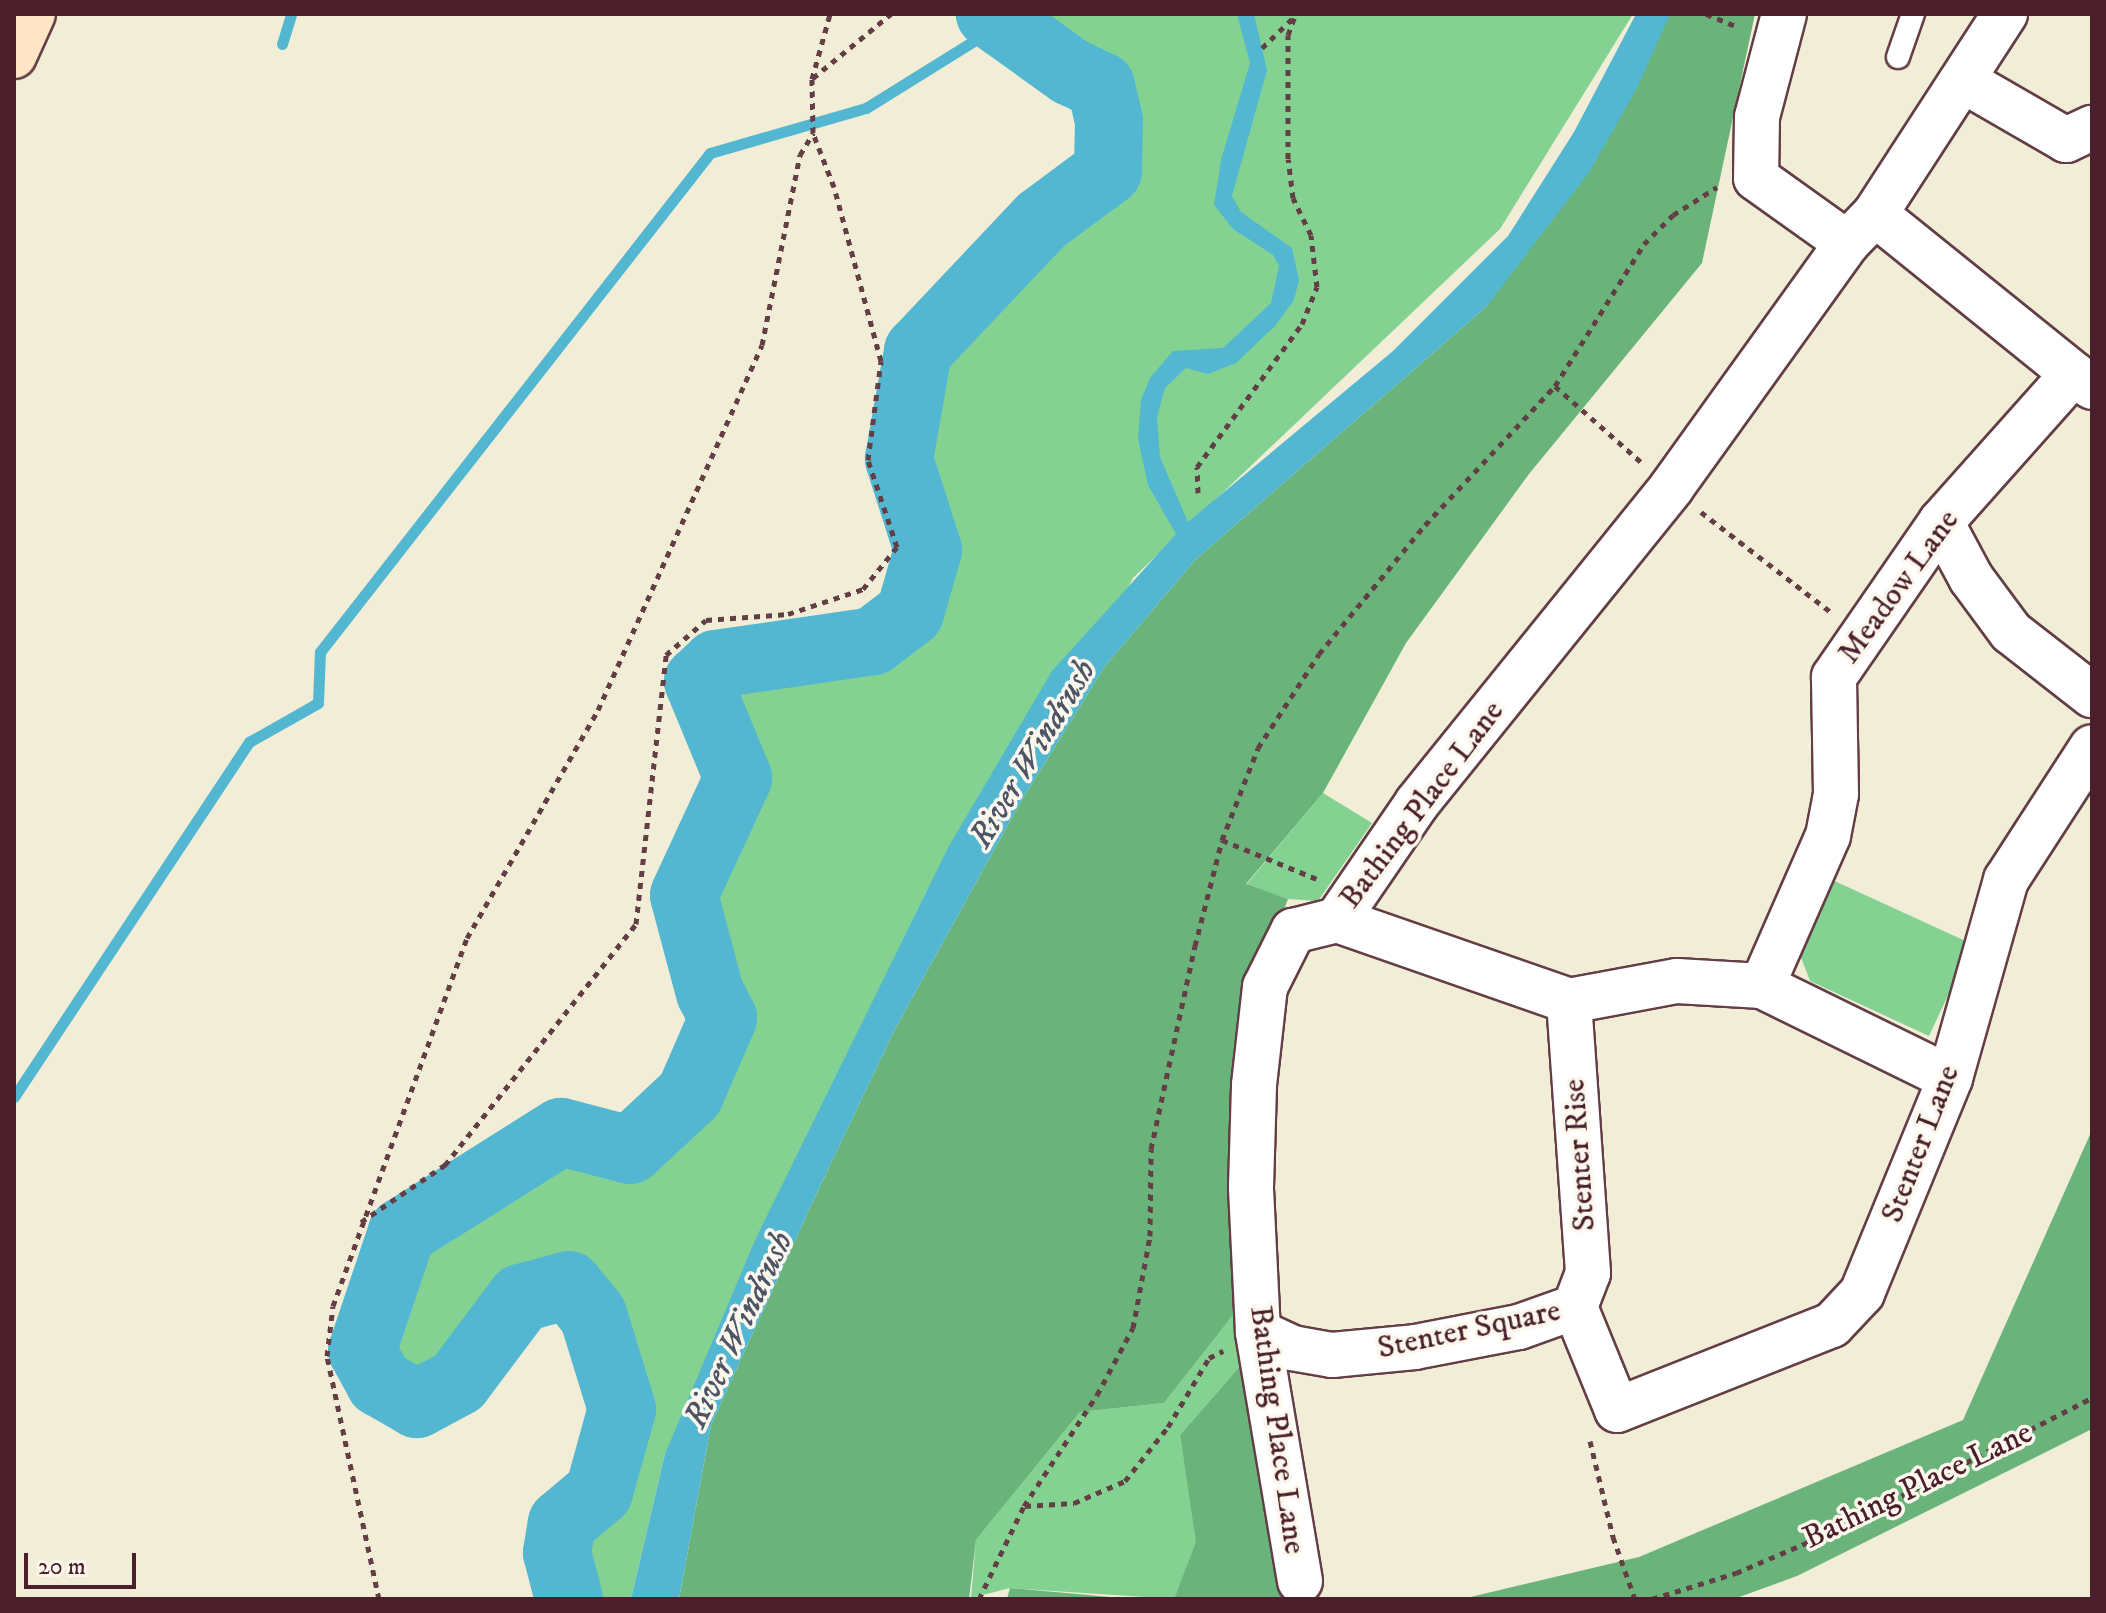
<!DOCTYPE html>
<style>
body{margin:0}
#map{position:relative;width:2106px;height:1613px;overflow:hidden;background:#f2edd7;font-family:"IM FELL DW Pica",serif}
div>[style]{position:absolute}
.green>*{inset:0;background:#83d291}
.forest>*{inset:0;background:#6ab47b}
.water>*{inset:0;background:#53b7d2}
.stream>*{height:11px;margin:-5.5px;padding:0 5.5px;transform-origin:5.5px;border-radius:5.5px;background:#53b7d2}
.river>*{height:68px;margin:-34px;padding:0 34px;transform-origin:34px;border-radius:34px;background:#53b7d2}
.path>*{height:5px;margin-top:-2.5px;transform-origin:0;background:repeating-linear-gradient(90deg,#633e45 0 6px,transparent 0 12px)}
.roads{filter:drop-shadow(2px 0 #633e45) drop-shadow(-2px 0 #633e45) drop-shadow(0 2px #633e45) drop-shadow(0 -2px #633e45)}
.lane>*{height:22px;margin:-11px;padding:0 11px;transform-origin:11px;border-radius:11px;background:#fff}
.street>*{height:44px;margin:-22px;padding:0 22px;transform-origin:22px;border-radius:22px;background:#fff}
.secondary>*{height:44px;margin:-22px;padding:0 22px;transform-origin:22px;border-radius:22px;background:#fde5c5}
span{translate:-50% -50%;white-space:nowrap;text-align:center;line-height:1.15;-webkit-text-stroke:7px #fbf7ec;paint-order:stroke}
.street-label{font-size:32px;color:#4a1f2b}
.water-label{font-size:34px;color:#4d5465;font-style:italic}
.frame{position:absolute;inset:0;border:16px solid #4a1f2b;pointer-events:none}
.scale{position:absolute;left:24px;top:1553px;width:112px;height:36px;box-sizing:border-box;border:4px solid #4a1f2b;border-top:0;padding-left:10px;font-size:24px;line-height:28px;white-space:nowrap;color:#4a1f2b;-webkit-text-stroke:6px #fbf7ec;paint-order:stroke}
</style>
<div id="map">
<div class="green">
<i style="clip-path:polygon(1032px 14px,1633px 14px,1500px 229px,1133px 578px,665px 1454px,631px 1599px,583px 1599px,576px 1535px,610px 1512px,639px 1412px,611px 1312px,576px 1269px,519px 1279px,450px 1369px,417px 1386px,389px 1371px,377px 1350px,414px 1244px,562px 1149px,634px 1164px,704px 1109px,742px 1019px,704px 893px,756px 784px,718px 684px,883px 653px,923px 624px,947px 554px,920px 458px,932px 360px,1125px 180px,1118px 68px)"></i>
<i style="clip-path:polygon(1323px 793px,1372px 823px,1318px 901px,1288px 899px,1246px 885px)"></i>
<i style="clip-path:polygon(1828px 878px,1972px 944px,1929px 1036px,1810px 981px,1797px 947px)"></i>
<i style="clip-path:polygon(1237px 1310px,1241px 1365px,1180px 1435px,1197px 1542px,1174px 1599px,1010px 1588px,971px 1598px,976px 1540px,1080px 1412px,1164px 1403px)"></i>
</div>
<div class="forest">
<i style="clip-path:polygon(1663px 14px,1755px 14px,1702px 263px,1529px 474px,1406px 643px,1323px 793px,1246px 884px,1288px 899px,1239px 1027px,1230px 1126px,1237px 1310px,1164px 1403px,1080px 1412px,976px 1540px,969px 1599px,679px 1599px,711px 1425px,814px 1199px,894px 1031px,1020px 803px,1105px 666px,1196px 559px,1486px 307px)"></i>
<i style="clip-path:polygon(2092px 1130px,2092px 1429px,1797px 1576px,1734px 1599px,1462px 1599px,1639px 1557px,1963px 1420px)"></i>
<i style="clip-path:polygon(1241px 1365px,1299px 1599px,1174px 1599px,1196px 1542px,1180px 1435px)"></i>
<i style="clip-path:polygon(1010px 1588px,1133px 1599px,1007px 1599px)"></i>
</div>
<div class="water">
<i style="clip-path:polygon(1237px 14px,1254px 14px,1267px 70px,1232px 196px,1241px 212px,1292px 248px,1299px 280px,1294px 300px,1275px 326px,1236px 363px,1208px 374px,1186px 368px,1165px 388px,1157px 417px,1160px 457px,1188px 522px,1393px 351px,1508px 236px,1574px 132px,1636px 14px,1670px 14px,1638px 86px,1590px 171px,1486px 307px,1196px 559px,1105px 666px,1020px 803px,894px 1031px,814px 1199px,711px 1425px,679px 1599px,631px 1599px,665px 1454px,756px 1238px,949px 846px,1052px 671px,1176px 534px,1148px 485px,1138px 439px,1141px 400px,1150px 378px,1173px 351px,1223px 348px,1271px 303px,1279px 266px,1273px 255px,1233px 229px,1214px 205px,1221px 160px,1250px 63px)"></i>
</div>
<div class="stream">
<i style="left:282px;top:44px;width:31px;rotate:-73deg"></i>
<i style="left:14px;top:1097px;width:426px;rotate:-56.5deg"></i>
<i style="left:249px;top:742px;width:79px;rotate:-29.5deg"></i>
<i style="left:318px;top:703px;width:51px;rotate:-87.8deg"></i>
<i style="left:320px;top:652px;width:633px;rotate:-51.99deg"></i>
<i style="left:710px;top:153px;width:162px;rotate:-16.1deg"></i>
<i style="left:866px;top:108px;width:159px;rotate:-31.9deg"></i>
</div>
<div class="river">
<i style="left:569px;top:1599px;width:48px;rotate:-104.6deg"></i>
<i style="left:557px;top:1553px;width:30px;rotate:-81deg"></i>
<i style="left:562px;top:1523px;width:48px;rotate:-40deg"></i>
<i style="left:599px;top:1492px;width:86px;rotate:-74.5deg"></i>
<i style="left:622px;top:1409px;width:98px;rotate:-107.1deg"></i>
<i style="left:593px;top:1315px;width:38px;rotate:-129deg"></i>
<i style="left:569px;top:1285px;width:50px;rotate:164.8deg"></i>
<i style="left:521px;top:1298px;width:105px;rotate:126.9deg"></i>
<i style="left:458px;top:1382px;width:47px;rotate:151.8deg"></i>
<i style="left:417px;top:1404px;width:43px;rotate:-150.4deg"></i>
<i style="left:380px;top:1383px;width:37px;rotate:-119deg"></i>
<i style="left:362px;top:1351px;width:126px;rotate:-71.4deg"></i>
<i style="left:402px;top:1232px;width:188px;rotate:-32.2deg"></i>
<i style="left:561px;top:1132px;width:71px;rotate:14.6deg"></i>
<i style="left:630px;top:1150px;width:82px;rotate:-43deg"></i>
<i style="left:690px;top:1094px;width:83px;rotate:-66.5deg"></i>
<i style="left:723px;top:1018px;width:28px;rotate:-117deg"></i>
<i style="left:710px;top:993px;width:101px;rotate:-104.9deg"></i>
<i style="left:684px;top:895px;width:129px;rotate:-65.2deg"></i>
<i style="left:738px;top:778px;width:105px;rotate:-112.4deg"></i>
<i style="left:698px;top:681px;width:25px;rotate:-43deg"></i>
<i style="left:716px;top:664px;width:159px;rotate:-8.3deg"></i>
<i style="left:873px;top:641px;width:46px;rotate:-37.1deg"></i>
<i style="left:910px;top:613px;width:66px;rotate:-74.1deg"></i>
<i style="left:928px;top:550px;width:96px;rotate:-107.7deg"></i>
<i style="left:899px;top:459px;width:110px;rotate:-80deg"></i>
<i style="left:918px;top:351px;width:180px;rotate:-46.6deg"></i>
<i style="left:1042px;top:220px;width:82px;rotate:-36.6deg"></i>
<i style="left:1108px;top:171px;width:50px;rotate:-88.9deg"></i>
<i style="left:1109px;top:121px;width:36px;rotate:-103deg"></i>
<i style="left:1101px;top:86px;width:33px;rotate:-155deg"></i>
<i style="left:1071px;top:72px;width:100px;rotate:-144.4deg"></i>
</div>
<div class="path">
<i style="left:1706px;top:14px;width:35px;rotate:22deg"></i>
<i style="left:1262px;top:48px;width:43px;rotate:-44.1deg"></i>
<i style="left:813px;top:78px;width:101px;rotate:-39.4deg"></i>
<i style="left:1555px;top:386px;width:115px;rotate:41.5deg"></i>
<i style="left:1198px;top:493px;width:26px;rotate:-92deg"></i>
<i style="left:1197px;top:467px;width:177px;rotate:-53.7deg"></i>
<i style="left:1302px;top:324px;width:40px;rotate:-68deg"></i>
<i style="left:1317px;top:287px;width:52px;rotate:-96.6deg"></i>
<i style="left:1311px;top:235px;width:41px;rotate:-115.9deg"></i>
<i style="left:1293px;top:198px;width:39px;rotate:-97deg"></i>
<i style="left:1288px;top:159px;width:124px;rotate:-90deg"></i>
<i style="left:1288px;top:35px;width:20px;rotate:-70deg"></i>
<i style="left:1701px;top:512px;width:165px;rotate:37.6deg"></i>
<i style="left:1222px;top:840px;width:103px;rotate:22.3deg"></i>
<i style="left:361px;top:1222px;width:102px;rotate:-34.2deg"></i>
<i style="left:445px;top:1165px;width:308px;rotate:-51.6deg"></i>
<i style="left:636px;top:924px;width:271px;rotate:-83.6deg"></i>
<i style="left:666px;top:655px;width:53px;rotate:-41.2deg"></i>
<i style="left:706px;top:620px;width:82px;rotate:-4.2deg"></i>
<i style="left:788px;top:614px;width:79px;rotate:-18.4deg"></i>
<i style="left:863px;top:589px;width:54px;rotate:-51deg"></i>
<i style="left:897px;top:547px;width:92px;rotate:-108.4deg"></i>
<i style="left:868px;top:460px;width:100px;rotate:-82.5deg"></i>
<i style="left:881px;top:361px;width:180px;rotate:-105.1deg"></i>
<i style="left:834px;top:187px;width:58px;rotate:-111.3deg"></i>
<i style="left:813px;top:133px;width:54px;rotate:-91.1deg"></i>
<i style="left:812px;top:79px;width:67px;rotate:-74.5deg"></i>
<i style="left:1590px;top:1441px;width:99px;rotate:76.5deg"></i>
<i style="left:1613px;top:1537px;width:66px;rotate:70.5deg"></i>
<i style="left:1025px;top:1506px;width:49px;rotate:-3.5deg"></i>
<i style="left:1074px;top:1503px;width:56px;rotate:-23.3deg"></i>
<i style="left:1125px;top:1481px;width:69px;rotate:-51.5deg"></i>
<i style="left:1168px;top:1427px;width:80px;rotate:-59.3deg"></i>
<i style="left:1209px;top:1358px;width:16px;rotate:-27deg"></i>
<i style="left:379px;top:1599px;width:249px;rotate:-102.1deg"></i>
<i style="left:327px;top:1356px;width:50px;rotate:-83.2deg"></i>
<i style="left:333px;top:1306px;width:392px;rotate:-70deg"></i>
<i style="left:467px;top:938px;width:263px;rotate:-60.1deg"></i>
<i style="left:598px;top:710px;width:400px;rotate:-65.8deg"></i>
<i style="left:762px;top:345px;width:194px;rotate:-78.7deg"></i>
<i style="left:800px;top:155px;width:26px;rotate:-59deg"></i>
<i style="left:979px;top:1599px;width:103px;rotate:-64.2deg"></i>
<i style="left:1024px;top:1506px;width:133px;rotate:-56.7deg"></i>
<i style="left:1097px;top:1395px;width:76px;rotate:-61.8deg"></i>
<i style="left:1133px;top:1328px;width:94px;rotate:-79.5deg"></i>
<i style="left:1150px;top:1236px;width:87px;rotate:-89.3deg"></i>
<i style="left:1151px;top:1149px;width:208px;rotate:-77.8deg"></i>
<i style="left:1195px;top:946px;width:109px;rotate:-75.7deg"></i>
<i style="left:1222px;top:840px;width:99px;rotate:-68.6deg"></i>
<i style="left:1258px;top:748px;width:112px;rotate:-57deg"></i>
<i style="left:1319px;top:654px;width:167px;rotate:-50.6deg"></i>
<i style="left:1425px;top:525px;width:190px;rotate:-46.9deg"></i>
<i style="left:1555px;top:386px;width:168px;rotate:-57.9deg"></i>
<i style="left:1644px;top:244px;width:41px;rotate:-45deg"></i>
<i style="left:1673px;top:215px;width:52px;rotate:-32.5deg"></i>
<i style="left:1652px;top:1599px;width:88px;rotate:-17.2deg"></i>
<i style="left:1736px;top:1573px;width:99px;rotate:-23.2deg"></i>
<i style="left:1827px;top:1534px;width:298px;rotate:-27.2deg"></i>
</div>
<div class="roads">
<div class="lane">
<i style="left:1898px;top:57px;width:46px;rotate:-70.8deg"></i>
</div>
<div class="street">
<i style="left:1784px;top:14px;width:106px;rotate:104.7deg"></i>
<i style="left:1757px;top:117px;width:61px;rotate:90.9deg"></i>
<i style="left:1756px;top:178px;width:112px;rotate:35.5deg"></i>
<i style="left:1964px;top:81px;width:118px;rotate:30deg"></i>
<i style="left:2066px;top:140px;width:29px;rotate:-25deg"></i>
<i style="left:1875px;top:214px;width:239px;rotate:-57deg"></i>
<i style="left:1941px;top:522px;width:64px;rotate:61.8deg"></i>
<i style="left:1971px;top:578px;width:67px;rotate:53.5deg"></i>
<i style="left:2011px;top:632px;width:103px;rotate:37.9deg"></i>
<i style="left:1337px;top:920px;width:246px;rotate:19.2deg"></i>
<i style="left:1569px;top:1001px;width:110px;rotate:-10.5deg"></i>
<i style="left:1677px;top:981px;width:85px;rotate:3.4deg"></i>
<i style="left:1762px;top:986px;width:164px;rotate:-66.3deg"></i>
<i style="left:1828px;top:836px;width:43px;rotate:-79.2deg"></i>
<i style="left:1836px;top:794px;width:117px;rotate:-91deg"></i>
<i style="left:1834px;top:677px;width:188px;rotate:-55.4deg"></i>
<i style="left:1941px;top:522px;width:198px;rotate:-48.3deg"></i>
<i style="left:2073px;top:374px;width:23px;rotate:34deg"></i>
<i style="left:1762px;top:986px;width:209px;rotate:26.1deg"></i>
<i style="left:1569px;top:1001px;width:273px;rotate:86deg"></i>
<i style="left:1588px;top:1273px;width:36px;rotate:111deg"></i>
<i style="left:1575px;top:1307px;width:111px;rotate:67.8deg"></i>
<i style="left:1617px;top:1410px;width:231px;rotate:-21.6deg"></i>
<i style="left:1832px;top:1325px;width:44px;rotate:-46.8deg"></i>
<i style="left:1862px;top:1293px;width:232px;rotate:-67.7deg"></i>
<i style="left:1950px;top:1078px;width:206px;rotate:-74.2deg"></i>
<i style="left:2006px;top:880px;width:158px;rotate:-57.1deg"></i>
<i style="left:1258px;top:1332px;width:38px;rotate:25deg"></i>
<i style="left:1292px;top:1348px;width:41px;rotate:9.9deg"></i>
<i style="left:1332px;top:1355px;width:83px;rotate:-5.5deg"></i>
<i style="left:1415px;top:1347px;width:106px;rotate:-10.9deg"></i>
<i style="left:1519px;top:1327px;width:59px;rotate:-19.7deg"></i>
<i style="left:1300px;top:1581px;width:253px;rotate:-99.6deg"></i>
<i style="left:1258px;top:1332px;width:145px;rotate:-92.8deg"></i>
<i style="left:1251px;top:1187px;width:102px;rotate:-88.3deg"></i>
<i style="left:1254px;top:1085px;width:99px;rotate:-83.6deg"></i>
<i style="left:1265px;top:987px;width:63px;rotate:-63.4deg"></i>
<i style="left:1293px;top:931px;width:45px;rotate:-14deg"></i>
<i style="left:1337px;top:920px;width:142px;rotate:-55.6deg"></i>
<i style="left:1417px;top:803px;width:405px;rotate:-51.1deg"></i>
<i style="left:1671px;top:488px;width:302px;rotate:-54.3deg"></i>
<i style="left:1847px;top:243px;width:40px;rotate:-46deg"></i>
<i style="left:1875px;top:214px;width:255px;rotate:38.9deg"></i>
</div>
<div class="secondary">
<i style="left:14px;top:56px;width:46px;rotate:-65.7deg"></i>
</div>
</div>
<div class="street-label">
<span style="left:1899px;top:587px;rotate:-54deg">Meadow Lane</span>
<span style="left:1422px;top:805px;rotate:-53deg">Bathing Place Lane</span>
<span style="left:1921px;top:1144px;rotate:-69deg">Stenter Lane</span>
<span style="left:1580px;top:1155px;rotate:-94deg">Stenter Rise</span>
<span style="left:1469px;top:1330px;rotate:-12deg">Stenter Square</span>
<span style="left:1277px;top:1430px;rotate:82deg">Bathing Place Lane</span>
<span style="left:1918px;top:1486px;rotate:-26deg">Bathing Place Lane</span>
</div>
<div class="water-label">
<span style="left:1033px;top:754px;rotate:-59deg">River Windrush</span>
<span style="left:739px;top:1330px;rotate:-65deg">River Windrush</span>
</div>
<div class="frame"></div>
<div class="scale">20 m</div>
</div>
